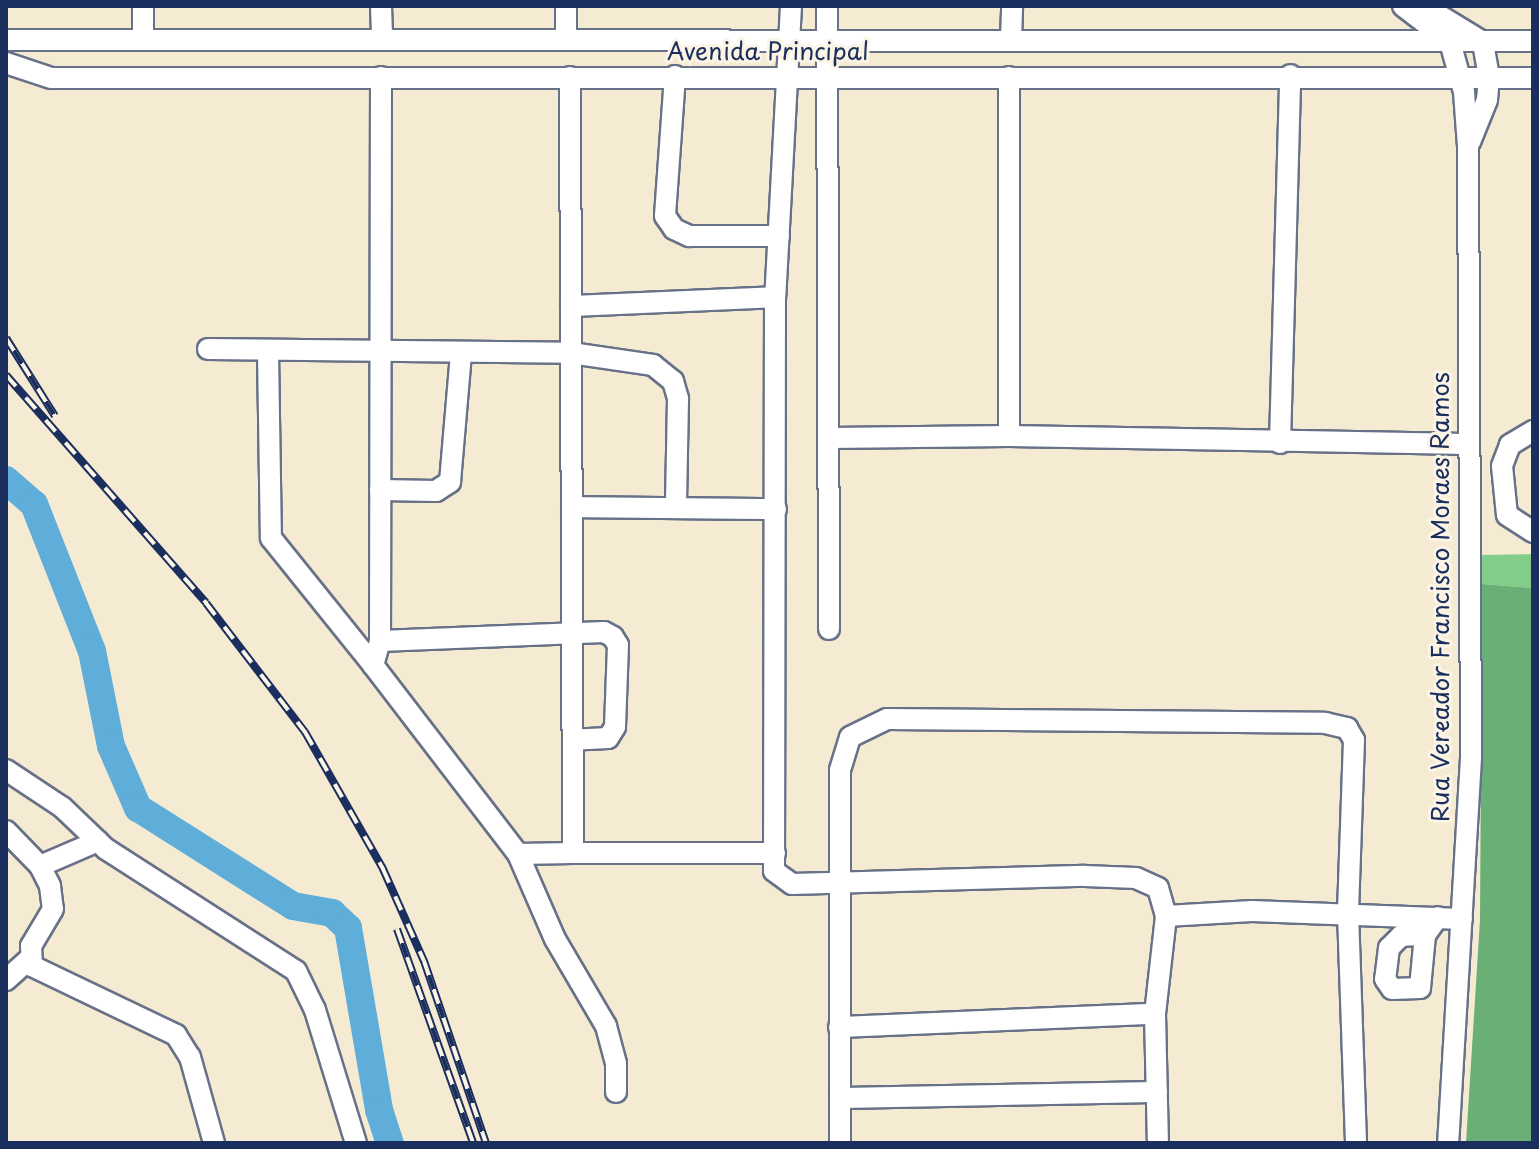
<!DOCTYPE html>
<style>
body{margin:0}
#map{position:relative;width:1539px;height:1149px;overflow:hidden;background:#f5ebd3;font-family:"Playpen Sans",sans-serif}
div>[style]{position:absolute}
.green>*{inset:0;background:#83cd8a}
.forest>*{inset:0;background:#6ab076}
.river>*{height:28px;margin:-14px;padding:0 14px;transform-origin:14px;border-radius:14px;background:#5faed9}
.roads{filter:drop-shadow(2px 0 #677187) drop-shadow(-2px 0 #677187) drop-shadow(0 2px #677187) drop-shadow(0 -2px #677187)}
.minor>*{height:20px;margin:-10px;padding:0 10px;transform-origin:10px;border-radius:10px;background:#fff}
.rail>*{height:8px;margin-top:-4px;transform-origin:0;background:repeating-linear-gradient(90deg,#fcf5e5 0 15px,#1b2f5e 0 30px);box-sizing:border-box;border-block:2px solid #1b2f5e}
span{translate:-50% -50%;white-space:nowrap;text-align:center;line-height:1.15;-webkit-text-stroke:6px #fcf5e5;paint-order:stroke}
.street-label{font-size:24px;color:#1b2f5e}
.frame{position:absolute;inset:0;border:8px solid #1b2f5e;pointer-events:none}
</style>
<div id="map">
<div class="green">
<i style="clip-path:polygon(1533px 554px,1533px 588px,1482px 584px,1482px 555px)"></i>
</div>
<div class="forest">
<i style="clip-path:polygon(1482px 584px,1533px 588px,1533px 1143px,1466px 1143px,1480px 920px)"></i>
</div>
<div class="river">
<i style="left:6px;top:480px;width:37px;rotate:41deg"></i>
<i style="left:34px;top:504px;width:158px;rotate:68.5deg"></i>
<i style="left:92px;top:651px;width:97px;rotate:78.7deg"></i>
<i style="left:111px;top:746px;width:68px;rotate:66.5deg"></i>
<i style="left:138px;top:808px;width:183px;rotate:32.3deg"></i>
<i style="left:293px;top:906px;width:40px;rotate:10deg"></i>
<i style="left:332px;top:913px;width:22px;rotate:43deg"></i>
<i style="left:348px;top:928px;width:185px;rotate:80.3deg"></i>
<i style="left:379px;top:1110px;width:35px;rotate:72deg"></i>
</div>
<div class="roads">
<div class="minor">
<i style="left:381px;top:6px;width:31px;rotate:88deg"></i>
<i style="left:791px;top:6px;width:291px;rotate:93.1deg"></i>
<i style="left:775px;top:297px;width:574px;rotate:90.1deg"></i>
<i style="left:774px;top:871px;width:22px;rotate:36deg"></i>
<i style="left:792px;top:884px;width:293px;rotate:-1.6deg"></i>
<i style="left:1085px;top:876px;width:51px;rotate:2.2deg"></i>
<i style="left:1136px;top:878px;width:24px;rotate:24deg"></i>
<i style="left:1158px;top:888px;width:29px;rotate:74deg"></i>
<i style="left:1166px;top:916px;width:99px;rotate:96.4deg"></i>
<i style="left:1155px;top:1014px;width:129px;rotate:88.7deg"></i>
<i style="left:827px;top:6px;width:623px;rotate:89.82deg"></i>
<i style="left:1403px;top:6px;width:59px;rotate:37.5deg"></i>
<i style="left:1450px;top:42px;width:52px;rotate:74.4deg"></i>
<i style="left:1464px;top:92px;width:55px;rotate:85.8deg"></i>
<i style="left:1468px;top:147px;width:611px;rotate:89.72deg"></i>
<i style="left:1471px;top:758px;width:386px;rotate:93.4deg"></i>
<i style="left:1424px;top:6px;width:69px;rotate:31.4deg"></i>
<i style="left:143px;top:38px;width:32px;rotate:-90deg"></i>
<i style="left:1011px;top:39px;width:33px;rotate:-88deg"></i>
<i style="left:6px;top:40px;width:1527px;rotate:0.04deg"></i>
<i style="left:566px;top:40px;width:34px;rotate:-90deg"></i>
<i style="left:6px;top:63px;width:47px;rotate:18.4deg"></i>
<i style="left:51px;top:78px;width:1482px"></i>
<i style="left:675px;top:76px;width:140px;rotate:94.1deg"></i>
<i style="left:665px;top:216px;width:16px;rotate:55deg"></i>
<i style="left:674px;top:229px;width:17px;rotate:25deg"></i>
<i style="left:689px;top:236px;width:90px"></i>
<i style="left:381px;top:77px;width:564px;rotate:90.1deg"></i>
<i style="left:380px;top:641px;width:25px;rotate:106deg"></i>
<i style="left:373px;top:665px;width:238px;rotate:52.5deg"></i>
<i style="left:518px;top:854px;width:55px;rotate:-1deg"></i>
<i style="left:570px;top:77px;width:776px;rotate:89.78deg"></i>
<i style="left:573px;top:853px;width:202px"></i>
<i style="left:1009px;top:77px;width:359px;rotate:90deg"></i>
<i style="left:1470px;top:142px;width:45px;rotate:-68deg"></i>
<i style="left:1487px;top:100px;width:23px;rotate:-85deg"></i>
<i style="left:1489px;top:77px;width:36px;rotate:-100deg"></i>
<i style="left:571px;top:306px;width:204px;rotate:-2.5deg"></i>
<i style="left:208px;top:349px;width:363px;rotate:0.6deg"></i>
<i style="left:571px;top:353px;width:83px;rotate:8.3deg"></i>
<i style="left:653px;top:365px;width:26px;rotate:39deg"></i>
<i style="left:673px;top:381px;width:19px;rotate:74deg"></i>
<i style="left:678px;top:399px;width:105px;rotate:91.1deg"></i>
<i style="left:268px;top:353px;width:185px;rotate:89.1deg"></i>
<i style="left:271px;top:538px;width:163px;rotate:51.2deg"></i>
<i style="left:1533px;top:431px;width:27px;rotate:149deg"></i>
<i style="left:1510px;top:445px;width:22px;rotate:111deg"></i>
<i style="left:1502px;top:466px;width:49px;rotate:84.2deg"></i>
<i style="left:1507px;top:515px;width:31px;rotate:33deg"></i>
<i style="left:829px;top:438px;width:180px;rotate:-0.6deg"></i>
<i style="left:1009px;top:436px;width:457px;rotate:1deg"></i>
<i style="left:1280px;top:443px;width:368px;rotate:-88.4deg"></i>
<i style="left:380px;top:490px;width:56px;rotate:1deg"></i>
<i style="left:436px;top:491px;width:17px;rotate:-33deg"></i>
<i style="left:450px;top:482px;width:129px;rotate:-85.1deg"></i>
<i style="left:572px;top:507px;width:204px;rotate:0.6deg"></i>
<i style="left:380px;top:641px;width:224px;rotate:-2.3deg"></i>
<i style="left:604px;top:632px;width:10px;rotate:29deg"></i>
<i style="left:613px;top:637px;width:9px;rotate:58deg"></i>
<i style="left:618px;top:645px;width:82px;rotate:92.1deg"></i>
<i style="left:615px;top:727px;width:13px;rotate:122deg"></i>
<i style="left:608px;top:738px;width:35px;rotate:177deg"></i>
<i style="left:6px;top:770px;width:67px;rotate:33.5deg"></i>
<i style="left:62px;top:807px;width:61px;rotate:43.7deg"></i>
<i style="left:106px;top:849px;width:226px;rotate:32.7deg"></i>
<i style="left:296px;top:971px;width:43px;rotate:64deg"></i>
<i style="left:315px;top:1010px;width:139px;rotate:72.9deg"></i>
<i style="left:6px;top:831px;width:49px;rotate:45.8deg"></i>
<i style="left:40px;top:866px;width:22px;rotate:63deg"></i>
<i style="left:50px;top:886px;width:23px;rotate:83deg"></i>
<i style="left:53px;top:909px;width:43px;rotate:120.7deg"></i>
<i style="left:31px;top:946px;width:20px;rotate:87deg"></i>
<i style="left:32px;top:966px;width:160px;rotate:25.6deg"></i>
<i style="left:176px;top:1035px;width:26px;rotate:58deg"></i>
<i style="left:190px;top:1057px;width:89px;rotate:74.4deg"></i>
<i style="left:518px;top:854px;width:93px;rotate:66.5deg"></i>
<i style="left:555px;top:939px;width:101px;rotate:59.6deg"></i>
<i style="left:606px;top:1026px;width:39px;rotate:75deg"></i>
<i style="left:616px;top:1064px;width:28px;rotate:90deg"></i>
<i style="left:40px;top:866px;width:63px;rotate:-23.3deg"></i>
<i style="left:1166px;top:916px;width:86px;rotate:-3.3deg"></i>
<i style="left:1252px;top:911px;width:210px;rotate:2.2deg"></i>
<i style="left:1425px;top:935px;width:24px;rotate:178deg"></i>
<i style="left:1401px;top:936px;width:17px;rotate:135deg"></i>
<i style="left:1389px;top:948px;width:31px;rotate:97deg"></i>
<i style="left:1385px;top:979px;width:12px;rotate:55deg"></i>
<i style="left:1392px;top:989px;width:28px;rotate:-2deg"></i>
<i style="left:1420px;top:988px;width:53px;rotate:-84.6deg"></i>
<i style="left:1425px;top:935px;width:22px;rotate:-54deg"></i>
<i style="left:6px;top:980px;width:31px;rotate:-42deg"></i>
<i style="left:839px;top:1027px;width:316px;rotate:-2.4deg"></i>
<i style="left:840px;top:1098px;width:317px;rotate:-1.1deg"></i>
<i style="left:840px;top:1143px;width:373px;rotate:-90deg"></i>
<i style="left:840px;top:770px;width:34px;rotate:-73deg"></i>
<i style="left:850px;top:737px;width:41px;rotate:-25.9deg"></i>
<i style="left:887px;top:719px;width:438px;rotate:0.5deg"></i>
<i style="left:1325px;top:723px;width:23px;rotate:13deg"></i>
<i style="left:1347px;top:728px;width:14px;rotate:60deg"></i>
<i style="left:1354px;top:740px;width:173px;rotate:92deg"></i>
<i style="left:1348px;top:913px;width:230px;rotate:88deg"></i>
</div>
</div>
<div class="rail">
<i style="left:6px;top:338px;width:92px;rotate:57.9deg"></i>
<i style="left:6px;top:375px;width:303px;rotate:48.7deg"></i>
<i style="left:206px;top:603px;width:163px;rotate:52.5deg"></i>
<i style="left:305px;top:732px;width:158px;rotate:60.3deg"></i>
<i style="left:383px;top:869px;width:101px;rotate:66deg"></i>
<i style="left:424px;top:961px;width:192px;rotate:71.2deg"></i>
<i style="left:397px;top:929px;width:227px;rotate:70.4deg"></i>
</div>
<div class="street-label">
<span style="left:768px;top:51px">Avenida Principal</span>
<span style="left:1440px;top:597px;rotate:-90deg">Rua Vereador Francisco Moraes Ramos</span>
</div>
<div class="frame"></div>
</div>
